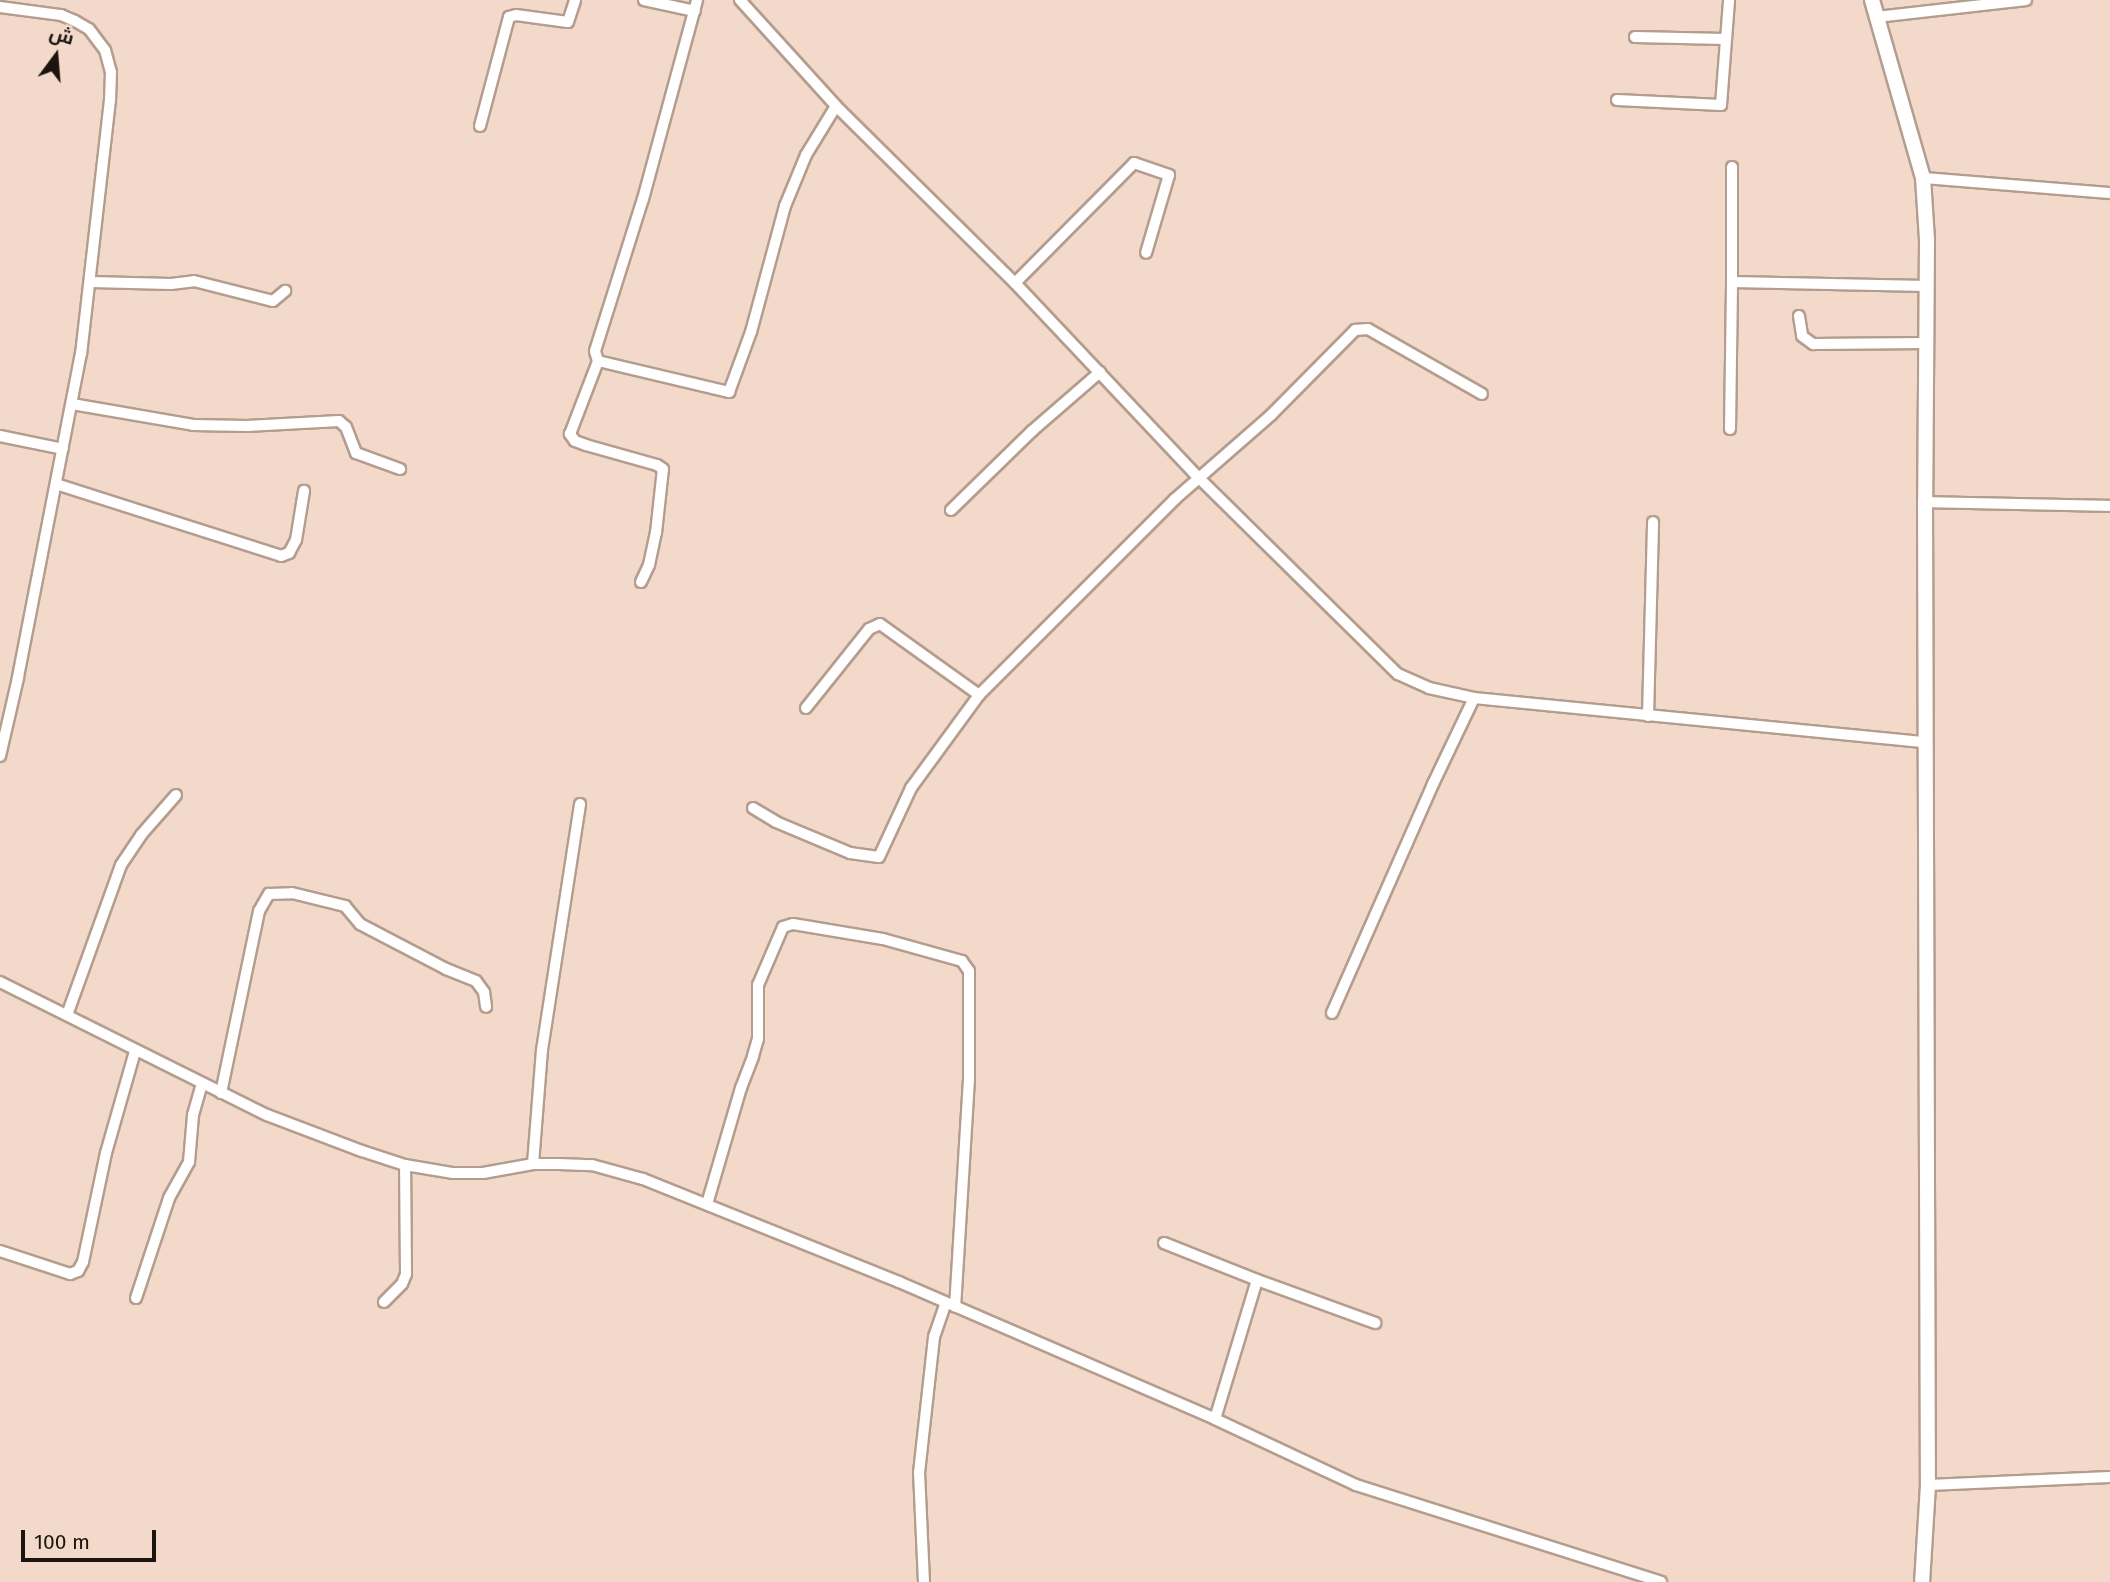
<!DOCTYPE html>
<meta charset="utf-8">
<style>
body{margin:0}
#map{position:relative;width:2110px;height:1582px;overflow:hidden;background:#f2d9ca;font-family:"Fira Sans",Cairo,sans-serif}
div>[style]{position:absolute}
.roads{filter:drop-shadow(2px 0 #b49d8e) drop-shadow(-2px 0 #b49d8e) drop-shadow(0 2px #b49d8e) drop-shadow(0 -2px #b49d8e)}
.street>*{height:10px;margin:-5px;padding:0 5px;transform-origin:5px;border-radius:5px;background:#fff}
.secondary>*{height:14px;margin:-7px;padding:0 7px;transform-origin:7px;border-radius:7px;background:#fff}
span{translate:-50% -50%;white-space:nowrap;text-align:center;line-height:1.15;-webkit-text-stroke:5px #f2d9ca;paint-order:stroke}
.north{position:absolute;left:21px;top:21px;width:70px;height:70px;-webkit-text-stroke:5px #f2d9ca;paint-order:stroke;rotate:16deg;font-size:19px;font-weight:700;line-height:28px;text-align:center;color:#1c140e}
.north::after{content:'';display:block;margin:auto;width:24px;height:32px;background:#1c140e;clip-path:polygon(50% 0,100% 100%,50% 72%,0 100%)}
.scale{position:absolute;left:21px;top:1530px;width:135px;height:32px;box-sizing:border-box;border:4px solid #1c140e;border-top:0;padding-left:9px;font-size:21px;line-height:24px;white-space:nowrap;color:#1c140e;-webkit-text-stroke:5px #f2d9ca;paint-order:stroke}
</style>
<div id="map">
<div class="roads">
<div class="street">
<i style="left:644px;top:0;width:52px;rotate:12.2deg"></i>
<i style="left:740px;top:0;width:143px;rotate:47.8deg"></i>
<i style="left:836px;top:106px;width:252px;rotate:44.7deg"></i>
<i style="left:1015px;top:283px;width:270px;rotate:46.7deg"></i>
<i style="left:1200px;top:479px;width:278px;rotate:44.6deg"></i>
<i style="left:1398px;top:674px;width:34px;rotate:24deg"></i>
<i style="left:1429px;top:688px;width:46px;rotate:12.5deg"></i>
<i style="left:1474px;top:698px;width:453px;rotate:5.6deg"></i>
<i style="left:0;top:7px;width:62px;rotate:7.5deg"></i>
<i style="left:61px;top:15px;width:15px;rotate:23deg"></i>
<i style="left:75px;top:21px;width:16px;rotate:30deg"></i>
<i style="left:89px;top:29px;width:26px;rotate:53deg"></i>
<i style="left:105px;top:50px;width:23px;rotate:75deg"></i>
<i style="left:111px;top:72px;width:28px;rotate:92deg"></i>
<i style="left:110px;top:100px;width:255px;rotate:96.5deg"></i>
<i style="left:81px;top:353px;width:331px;rotate:101deg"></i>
<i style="left:18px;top:678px;width:80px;rotate:103deg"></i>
<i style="left:1877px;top:17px;width:150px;rotate:-6.5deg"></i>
<i style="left:1635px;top:37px;width:90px;rotate:1.3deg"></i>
<i style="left:1617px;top:100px;width:104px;rotate:2.8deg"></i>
<i style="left:1721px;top:105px;width:105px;rotate:-85.6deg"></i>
<i style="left:480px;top:126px;width:113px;rotate:-75.1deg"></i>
<i style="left:509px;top:17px;width:7px;rotate:-16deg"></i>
<i style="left:516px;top:15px;width:52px;rotate:7.7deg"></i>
<i style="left:568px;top:22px;width:23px;rotate:-72deg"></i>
<i style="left:1732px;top:167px;width:115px;rotate:90deg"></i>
<i style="left:1732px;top:282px;width:195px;rotate:1.2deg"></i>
<i style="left:1923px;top:178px;width:188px;rotate:4.6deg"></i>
<i style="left:91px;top:282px;width:80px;rotate:1.4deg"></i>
<i style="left:171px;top:284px;width:23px;rotate:-7deg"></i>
<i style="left:194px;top:281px;width:81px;rotate:14.2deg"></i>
<i style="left:273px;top:301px;width:16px;rotate:-40deg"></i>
<i style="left:1015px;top:283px;width:169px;rotate:-45.2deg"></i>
<i style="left:1134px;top:163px;width:37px;rotate:19deg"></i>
<i style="left:1169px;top:175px;width:81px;rotate:106.4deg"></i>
<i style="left:1799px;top:316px;width:20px;rotate:81deg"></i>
<i style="left:1802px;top:336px;width:14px;rotate:36deg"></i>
<i style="left:1813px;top:344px;width:113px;rotate:-0.5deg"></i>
<i style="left:598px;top:361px;width:135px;rotate:13.3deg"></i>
<i style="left:729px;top:392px;width:64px;rotate:-69.9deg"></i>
<i style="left:751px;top:332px;width:131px;rotate:-74.9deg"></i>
<i style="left:785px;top:206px;width:55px;rotate:-67.6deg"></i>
<i style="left:806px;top:155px;width:57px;rotate:-58.5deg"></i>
<i style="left:72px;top:404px;width:123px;rotate:9.8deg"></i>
<i style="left:193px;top:425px;width:54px;rotate:1.1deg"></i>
<i style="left:247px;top:426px;width:92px;rotate:-3.1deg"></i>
<i style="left:339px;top:421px;width:9px;rotate:41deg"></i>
<i style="left:346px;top:427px;width:28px;rotate:69deg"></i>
<i style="left:356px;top:453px;width:47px;rotate:20deg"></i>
<i style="left:1730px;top:429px;width:147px;rotate:-89.2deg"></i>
<i style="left:0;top:436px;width:64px;rotate:11.7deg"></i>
<i style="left:56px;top:484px;width:236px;rotate:17.7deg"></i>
<i style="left:281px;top:556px;width:9px;rotate:-21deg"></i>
<i style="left:289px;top:553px;width:15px;rotate:-62deg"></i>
<i style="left:296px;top:540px;width:50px;rotate:-80.7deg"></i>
<i style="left:1925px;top:502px;width:185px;rotate:1.2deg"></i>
<i style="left:951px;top:510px;width:113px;rotate:-44.3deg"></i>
<i style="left:1032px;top:431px;width:90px;rotate:-40.9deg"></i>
<i style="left:641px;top:582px;width:19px;rotate:-65deg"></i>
<i style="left:649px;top:565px;width:33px;rotate:-78deg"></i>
<i style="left:656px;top:533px;width:64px;rotate:-83.8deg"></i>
<i style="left:663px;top:469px;width:7px;rotate:-146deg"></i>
<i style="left:657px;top:465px;width:74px;rotate:-164.3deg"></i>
<i style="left:586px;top:445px;width:12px;rotate:-160deg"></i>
<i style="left:575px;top:441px;width:9px;rotate:-126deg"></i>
<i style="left:570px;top:434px;width:78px;rotate:-69deg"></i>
<i style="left:598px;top:361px;width:10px;rotate:-107deg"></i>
<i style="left:595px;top:351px;width:159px;rotate:-72.5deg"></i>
<i style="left:643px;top:199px;width:206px;rotate:-74.8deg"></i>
<i style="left:806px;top:708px;width:101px;rotate:-51.4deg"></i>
<i style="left:869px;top:629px;width:12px;rotate:-24deg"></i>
<i style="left:880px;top:624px;width:122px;rotate:35.6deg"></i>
<i style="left:1648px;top:716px;width:194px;rotate:-88.5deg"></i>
<i style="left:753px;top:808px;width:27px;rotate:31deg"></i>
<i style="left:776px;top:822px;width:80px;rotate:22.7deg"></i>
<i style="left:850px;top:853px;width:29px;rotate:8deg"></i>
<i style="left:879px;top:857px;width:76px;rotate:-65.1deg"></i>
<i style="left:911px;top:788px;width:115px;rotate:-53.8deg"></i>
<i style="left:979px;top:695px;width:277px;rotate:-45deg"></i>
<i style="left:1175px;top:499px;width:128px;rotate:-41.2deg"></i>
<i style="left:1271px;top:415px;width:120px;rotate:-45.3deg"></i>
<i style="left:1355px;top:330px;width:13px;rotate:-4deg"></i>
<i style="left:1368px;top:329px;width:131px;rotate:29.7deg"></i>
<i style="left:0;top:982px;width:298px;rotate:26.5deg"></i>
<i style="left:267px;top:1115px;width:102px;rotate:20.8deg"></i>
<i style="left:362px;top:1151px;width:45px;rotate:18deg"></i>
<i style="left:405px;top:1165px;width:49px;rotate:9.5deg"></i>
<i style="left:453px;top:1173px;width:30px"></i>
<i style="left:483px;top:1173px;width:51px;rotate:-10.2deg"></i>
<i style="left:533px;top:1164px;width:26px"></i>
<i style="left:559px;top:1164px;width:33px;rotate:2deg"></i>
<i style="left:592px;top:1165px;width:53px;rotate:15.4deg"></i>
<i style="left:643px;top:1179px;width:276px;rotate:21.9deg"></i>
<i style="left:899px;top:1282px;width:344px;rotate:23.4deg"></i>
<i style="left:1215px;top:1419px;width:156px;rotate:25.1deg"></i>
<i style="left:1356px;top:1485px;width:320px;rotate:17.6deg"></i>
<i style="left:1332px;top:1013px;width:250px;rotate:-66.2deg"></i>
<i style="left:1433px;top:784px;width:95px;rotate:-64.5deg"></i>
<i style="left:67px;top:1015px;width:159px;rotate:-70.2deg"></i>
<i style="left:121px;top:865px;width:36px;rotate:-56deg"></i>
<i style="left:141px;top:835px;width:53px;rotate:-48.8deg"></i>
<i style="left:221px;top:1093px;width:186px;rotate:-78.2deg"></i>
<i style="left:259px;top:911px;width:20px;rotate:-60deg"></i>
<i style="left:269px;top:894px;width:23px;rotate:-2deg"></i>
<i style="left:292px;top:893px;width:55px;rotate:13.8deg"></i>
<i style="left:345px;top:906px;width:23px;rotate:50deg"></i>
<i style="left:360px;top:924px;width:97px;rotate:27.6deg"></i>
<i style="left:446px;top:969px;width:32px;rotate:22deg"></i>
<i style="left:476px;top:981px;width:14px;rotate:54deg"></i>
<i style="left:484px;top:992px;width:15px;rotate:82deg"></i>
<i style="left:533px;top:1164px;width:114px;rotate:-85.5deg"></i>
<i style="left:542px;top:1050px;width:249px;rotate:-81.2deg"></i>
<i style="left:707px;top:1204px;width:121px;rotate:-73.7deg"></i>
<i style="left:741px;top:1088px;width:34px;rotate:-69deg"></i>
<i style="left:753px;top:1056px;width:18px;rotate:-74deg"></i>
<i style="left:758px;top:1039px;width:54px;rotate:-90deg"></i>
<i style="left:758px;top:985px;width:63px;rotate:-66.7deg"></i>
<i style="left:783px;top:927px;width:10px;rotate:-17deg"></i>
<i style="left:793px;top:924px;width:91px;rotate:9.5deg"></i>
<i style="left:883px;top:939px;width:82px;rotate:15.6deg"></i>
<i style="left:962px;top:961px;width:12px;rotate:55deg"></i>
<i style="left:969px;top:971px;width:108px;rotate:90deg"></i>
<i style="left:969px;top:1079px;width:228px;rotate:93.5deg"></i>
<i style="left:1164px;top:1243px;width:100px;rotate:21.7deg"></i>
<i style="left:1257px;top:1280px;width:145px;rotate:106.8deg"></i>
<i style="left:0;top:1251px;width:74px;rotate:18.2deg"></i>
<i style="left:70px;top:1274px;width:9px;rotate:-21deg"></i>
<i style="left:78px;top:1271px;width:10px;rotate:-61deg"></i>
<i style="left:83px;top:1262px;width:111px;rotate:-78.1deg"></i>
<i style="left:106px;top:1153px;width:106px;rotate:-74.1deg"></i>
<i style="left:1257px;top:1280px;width:126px;rotate:20deg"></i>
<i style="left:136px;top:1298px;width:105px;rotate:-71.7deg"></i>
<i style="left:169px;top:1198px;width:41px;rotate:-60.9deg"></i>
<i style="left:189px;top:1162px;width:47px;rotate:-85.1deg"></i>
<i style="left:193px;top:1115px;width:32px;rotate:-74deg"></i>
<i style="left:384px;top:1302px;width:25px;rotate:-45deg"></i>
<i style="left:402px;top:1284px;width:11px;rotate:-68deg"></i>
<i style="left:406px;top:1274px;width:109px;rotate:-90.5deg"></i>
<i style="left:1928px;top:1485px;width:182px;rotate:-2.5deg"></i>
<i style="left:924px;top:1582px;width:109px;rotate:-92.6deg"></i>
<i style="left:919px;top:1473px;width:137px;rotate:-83.7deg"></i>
<i style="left:934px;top:1337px;width:36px;rotate:-71deg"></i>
</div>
<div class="secondary">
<i style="left:1872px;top:0;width:185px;rotate:74deg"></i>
<i style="left:1923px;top:178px;width:62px;rotate:86.3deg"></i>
<i style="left:1927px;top:240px;width:262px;rotate:90.4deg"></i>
<i style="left:1925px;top:502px;width:983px;rotate:89.83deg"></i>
<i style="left:1928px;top:1485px;width:97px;rotate:93.5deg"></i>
</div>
</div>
<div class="north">ش</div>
<div class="scale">100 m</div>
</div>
